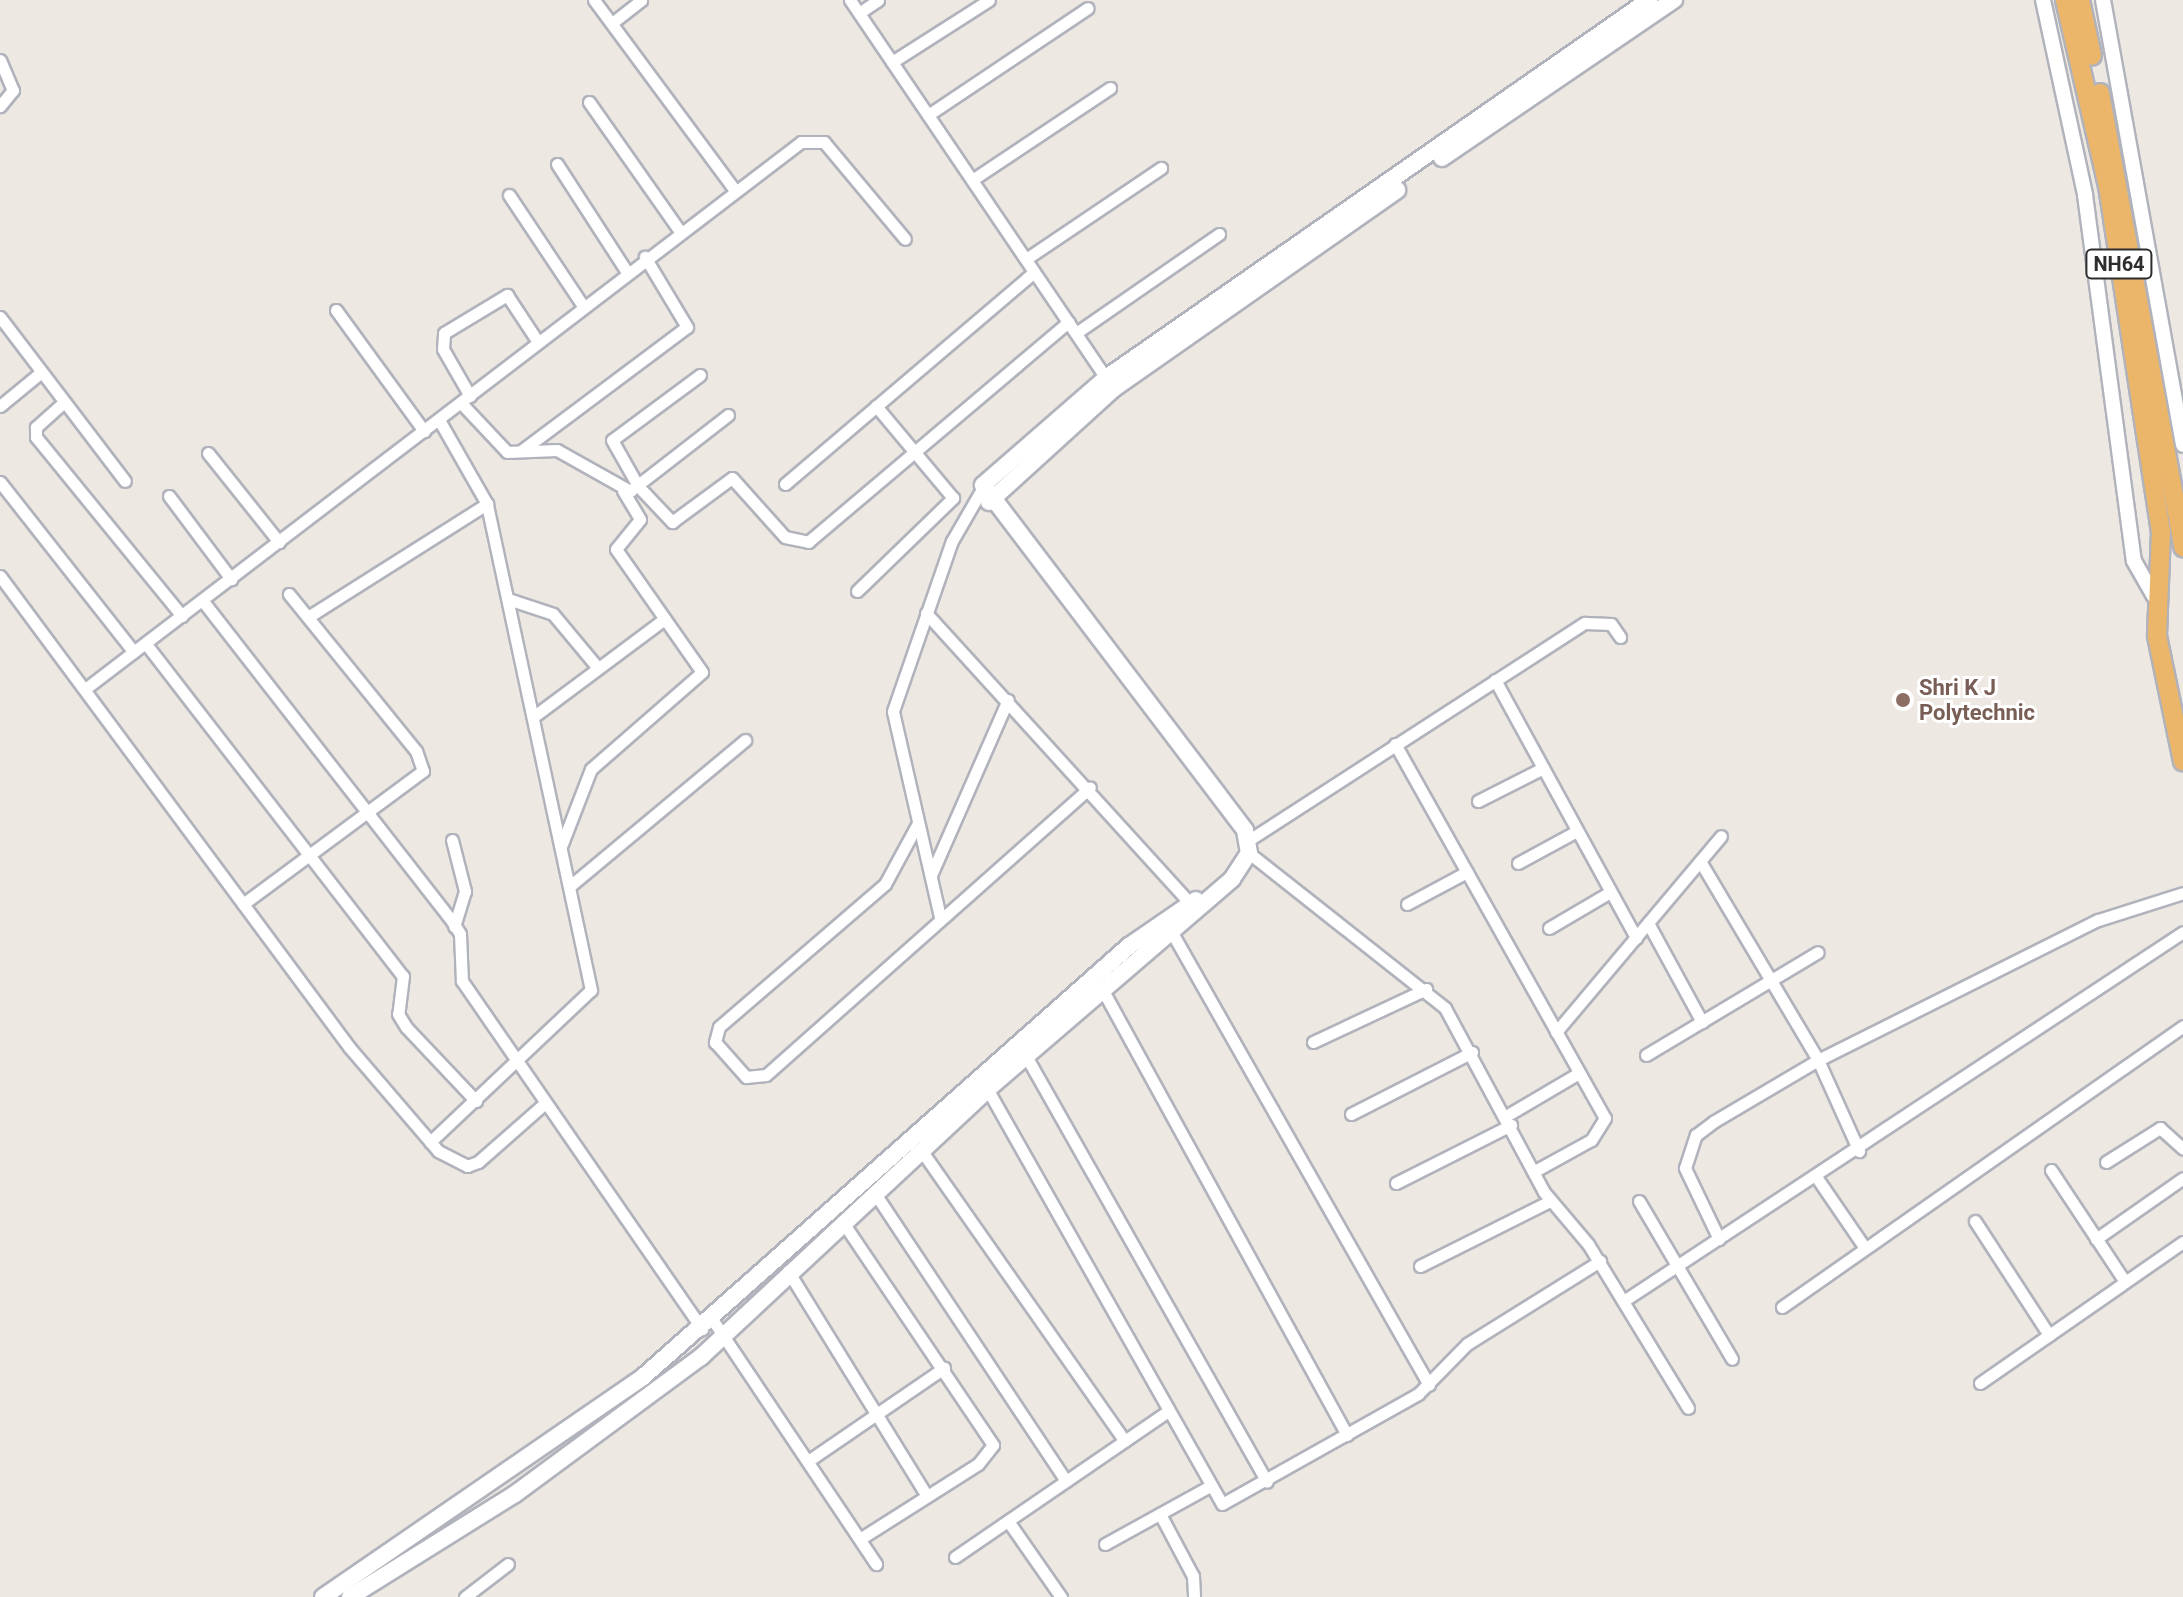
<!DOCTYPE html>
<style>
body{margin:0}
#map{position:relative;width:2183px;height:1597px;overflow:hidden;background:#ede8e1;font-family:Roboto,sans-serif}
div>[style]{position:absolute}
.roads{filter:drop-shadow(2px 0 #b1b3bc) drop-shadow(-2px 0 #b1b3bc) drop-shadow(0 2px #b1b3bc) drop-shadow(0 -2px #b1b3bc)}
.minor>*{height:11px;margin:-5.5px;padding:0 5.5px;transform-origin:5.5px;border-radius:5.5px;background:#fff}
.tertiary>*{height:14px;margin:-7px;padding:0 7px;transform-origin:7px;border-radius:7px;background:#fff}
.secondary>*{height:16px;margin:-8px;padding:0 8px;transform-origin:8px;border-radius:8px;background:#fff}
.trunk>*{height:18px;margin:-9px;padding:0 9px;transform-origin:9px;border-radius:9px;background:#ecb66a}
.dots>*{width:22px;height:22px;translate:-50% -50%;box-sizing:border-box;border:4px solid #fff;border-radius:50%}
span{translate:-50% -50%;white-space:nowrap;text-align:center;line-height:1.15;-webkit-text-stroke:6px #fff;paint-order:stroke}
.shield-label span{padding:2px 6px;background:#fff;border:2px solid;border-radius:6px;-webkit-text-stroke-width:0}
.shield-label{font-size:20px;color:#2d2d2d;font-weight:700}
.education-label{font-size:22px;color:#785e54;font-weight:700}
.left{translate:0 -50%;text-align:left}
</style>
<div id="map">
<div class="roads">
<div class="minor">
<i style="left:594px;top:0;width:234px;rotate:53.5deg"></i>
<i style="left:850px;top:0;width:457px;rotate:55.9deg"></i>
<i style="left:859px;top:13px;width:23px;rotate:-34deg"></i>
<i style="left:612px;top:23px;width:37px;rotate:-38deg"></i>
<i style="left:0;top:60px;width:33px;rotate:67deg"></i>
<i style="left:13px;top:90px;width:21px;rotate:129deg"></i>
<i style="left:892px;top:62px;width:115px;rotate:-32.6deg"></i>
<i style="left:589px;top:102px;width:156px;rotate:54.9deg"></i>
<i style="left:928px;top:115px;width:192px;rotate:-33.8deg"></i>
<i style="left:557px;top:164px;width:129px;rotate:57.1deg"></i>
<i style="left:972px;top:180px;width:166px;rotate:-33.7deg"></i>
<i style="left:509px;top:195px;width:133px;rotate:56.3deg"></i>
<i style="left:1026px;top:259px;width:163px;rotate:-34deg"></i>
<i style="left:336px;top:310px;width:150px;rotate:54deg"></i>
<i style="left:0;top:317px;width:206px;rotate:52.7deg"></i>
<i style="left:1076px;top:333px;width:174px;rotate:-34.7deg"></i>
<i style="left:700px;top:375px;width:109px;rotate:143.5deg"></i>
<i style="left:612px;top:440px;width:53px;rotate:60.5deg"></i>
<i style="left:638px;top:486px;width:50px;rotate:46.6deg"></i>
<i style="left:672px;top:522px;width:74px;rotate:-36.3deg"></i>
<i style="left:732px;top:478px;width:79px;rotate:48.1deg"></i>
<i style="left:785px;top:537px;width:24px;rotate:12deg"></i>
<i style="left:808px;top:542px;width:341px;rotate:-40.2deg"></i>
<i style="left:470px;top:396px;width:54px;rotate:-119.9deg"></i>
<i style="left:443px;top:349px;width:16px;rotate:-86deg"></i>
<i style="left:444px;top:333px;width:74px;rotate:-31.1deg"></i>
<i style="left:507px;top:295px;width:56px;rotate:56.6deg"></i>
<i style="left:64px;top:402px;width:38px;rotate:138deg"></i>
<i style="left:36px;top:427px;width:10px;rotate:90deg"></i>
<i style="left:36px;top:437px;width:231px;rotate:50.8deg"></i>
<i style="left:461px;top:403px;width:67px;rotate:46.8deg"></i>
<i style="left:507px;top:452px;width:50px;rotate:-2.3deg"></i>
<i style="left:557px;top:450px;width:84px;rotate:29.3deg"></i>
<i style="left:630px;top:491px;width:124px;rotate:-37.8deg"></i>
<i style="left:0;top:406px;width:52px;rotate:-39.5deg"></i>
<i style="left:521px;top:451px;width:207px;rotate:-36.8deg"></i>
<i style="left:687px;top:327px;width:82px;rotate:-121deg"></i>
<i style="left:208px;top:453px;width:114px;rotate:51.4deg"></i>
<i style="left:0;top:482px;width:216px;rotate:51.8deg"></i>
<i style="left:785px;top:484px;width:327px;rotate:-40.4deg"></i>
<i style="left:169px;top:496px;width:104px;rotate:53.2deg"></i>
<i style="left:0;top:576px;width:586px;rotate:53.46deg"></i>
<i style="left:349px;top:1047px;width:137px;rotate:49.4deg"></i>
<i style="left:438px;top:1151px;width:33px;rotate:27deg"></i>
<i style="left:467px;top:1166px;width:12px;rotate:-20deg"></i>
<i style="left:478px;top:1162px;width:88px;rotate:-41.3deg"></i>
<i style="left:857px;top:591px;width:134px;rotate:-44.1deg"></i>
<i style="left:953px;top:498px;width:120px;rotate:-129.9deg"></i>
<i style="left:508px;top:599px;width:47px;rotate:18.4deg"></i>
<i style="left:553px;top:614px;width:70px;rotate:50.2deg"></i>
<i style="left:202px;top:600px;width:407px;rotate:52.1deg"></i>
<i style="left:452px;top:921px;width:15px;rotate:58deg"></i>
<i style="left:460px;top:934px;width:47px;rotate:87.6deg"></i>
<i style="left:462px;top:981px;width:423px;rotate:55.4deg"></i>
<i style="left:926px;top:613px;width:392px;rotate:47.7deg"></i>
<i style="left:308px;top:617px;width:212px;rotate:-32.3deg"></i>
<i style="left:146px;top:644px;width:420px;rotate:52.3deg"></i>
<i style="left:403px;top:976px;width:38px;rotate:97deg"></i>
<i style="left:398px;top:1014px;width:15px;rotate:58deg"></i>
<i style="left:406px;top:1027px;width:102px;rotate:46.6deg"></i>
<i style="left:1495px;top:680px;width:294px;rotate:61.3deg"></i>
<i style="left:85px;top:689px;width:901px;rotate:-37.38deg"></i>
<i style="left:801px;top:142px;width:23px"></i>
<i style="left:824px;top:142px;width:126px;rotate:50.1deg"></i>
<i style="left:533px;top:717px;width:161px;rotate:-36.7deg"></i>
<i style="left:1395px;top:744px;width:429px;rotate:60.7deg"></i>
<i style="left:1605px;top:1118px;width:26px;rotate:122deg"></i>
<i style="left:1591px;top:1140px;width:66px;rotate:151.1deg"></i>
<i style="left:1478px;top:801px;width:73px;rotate:-26.9deg"></i>
<i style="left:918px;top:823px;width:69px;rotate:118.4deg"></i>
<i style="left:885px;top:884px;width:219px;rotate:139.3deg"></i>
<i style="left:719px;top:1027px;width:16px;rotate:105deg"></i>
<i style="left:715px;top:1042px;width:47px;rotate:48.5deg"></i>
<i style="left:746px;top:1077px;width:20px;rotate:-6deg"></i>
<i style="left:766px;top:1075px;width:433px;rotate:-41.6deg"></i>
<i style="left:452px;top:840px;width:53px;rotate:75.7deg"></i>
<i style="left:465px;top:891px;width:37px;rotate:107deg"></i>
<i style="left:1249px;top:840px;width:400px;rotate:-32.9deg"></i>
<i style="left:1585px;top:623px;width:26px;rotate:2deg"></i>
<i style="left:1611px;top:624px;width:16px;rotate:55deg"></i>
<i style="left:562px;top:844px;width:80px;rotate:-68.9deg"></i>
<i style="left:591px;top:769px;width:147px;rotate:-41.1deg"></i>
<i style="left:702px;top:672px;width:150px;rotate:-125deg"></i>
<i style="left:616px;top:549px;width:38px;rotate:-51deg"></i>
<i style="left:640px;top:519px;width:33px;rotate:-121deg"></i>
<i style="left:1249px;top:853px;width:250px;rotate:38.3deg"></i>
<i style="left:1445px;top:1008px;width:209px;rotate:61.7deg"></i>
<i style="left:1544px;top:1192px;width:68px;rotate:49.8deg"></i>
<i style="left:1588px;top:1244px;width:192px;rotate:58.6deg"></i>
<i style="left:1700px;top:861px;width:231px;rotate:59.3deg"></i>
<i style="left:1818px;top:1060px;width:100px;rotate:65.7deg"></i>
<i style="left:1518px;top:863px;width:67px;rotate:-28.5deg"></i>
<i style="left:931px;top:875px;width:191px;rotate:-66.3deg"></i>
<i style="left:570px;top:886px;width:228px;rotate:-39.8deg"></i>
<i style="left:243px;top:904px;width:224px;rotate:-36.5deg"></i>
<i style="left:423px;top:771px;width:21px;rotate:-109deg"></i>
<i style="left:416px;top:751px;width:202px;rotate:-129deg"></i>
<i style="left:1407px;top:904px;width:68px;rotate:-28.1deg"></i>
<i style="left:940px;top:917px;width:211px;rotate:-102.9deg"></i>
<i style="left:893px;top:711px;width:180px;rotate:-70.9deg"></i>
<i style="left:952px;top:541px;width:60px;rotate:-60deg"></i>
<i style="left:1648px;top:923px;width:113px;rotate:61.4deg"></i>
<i style="left:1549px;top:928px;width:71px;rotate:-30.5deg"></i>
<i style="left:1171px;top:931px;width:522px;rotate:60.39deg"></i>
<i style="left:1101px;top:987px;width:511px;rotate:61.23deg"></i>
<i style="left:1556px;top:1032px;width:256px;rotate:-49.9deg"></i>
<i style="left:1313px;top:1042px;width:125px;rotate:-25.1deg"></i>
<i style="left:1646px;top:1055px;width:200px;rotate:-30.9deg"></i>
<i style="left:1026px;top:1056px;width:489px;rotate:60.5deg"></i>
<i style="left:985px;top:1085px;width:481px;rotate:60.5deg"></i>
<i style="left:1222px;top:1504px;width:225px;rotate:-29.3deg"></i>
<i style="left:1418px;top:1394px;width:70px;rotate:-45.6deg"></i>
<i style="left:1467px;top:1344px;width:157px;rotate:-32deg"></i>
<i style="left:1351px;top:1114px;width:136px;rotate:-27.1deg"></i>
<i style="left:1506px;top:1116px;width:85px;rotate:-30.5deg"></i>
<i style="left:430px;top:1142px;width:221px;rotate:-43.4deg"></i>
<i style="left:591px;top:990px;width:497px;rotate:-102.1deg"></i>
<i style="left:487px;top:504px;width:97px;rotate:-119.7deg"></i>
<i style="left:921px;top:1150px;width:355px;rotate:55deg"></i>
<i style="left:2106px;top:1162px;width:64px;rotate:-32.2deg"></i>
<i style="left:2160px;top:1128px;width:31px;rotate:42deg"></i>
<i style="left:2051px;top:1170px;width:134px;rotate:56.5deg"></i>
<i style="left:1817px;top:1178px;width:85px;rotate:55.6deg"></i>
<i style="left:1396px;top:1183px;width:129px;rotate:-26.8deg"></i>
<i style="left:874px;top:1192px;width:347px;rotate:56.4deg"></i>
<i style="left:1639px;top:1201px;width:183px;rotate:59.5deg"></i>
<i style="left:842px;top:1221px;width:270px;rotate:56deg"></i>
<i style="left:993px;top:1445px;width:24px;rotate:128deg"></i>
<i style="left:978px;top:1464px;width:140px;rotate:147.6deg"></i>
<i style="left:1975px;top:1221px;width:136px;rotate:57deg"></i>
<i style="left:1719px;top:1239px;width:79px;rotate:-115.6deg"></i>
<i style="left:1685px;top:1168px;width:35px;rotate:-72deg"></i>
<i style="left:1696px;top:1135px;width:21px;rotate:-37deg"></i>
<i style="left:1713px;top:1122px;width:122px;rotate:-30.6deg"></i>
<i style="left:1818px;top:1060px;width:313px;rotate:-26.6deg"></i>
<i style="left:2098px;top:920px;width:89px;rotate:-17.6deg"></i>
<i style="left:2096px;top:1239px;width:106px;rotate:-35deg"></i>
<i style="left:1420px;top:1266px;width:145px;rotate:-26.6deg"></i>
<i style="left:788px;top:1271px;width:264px;rotate:58.3deg"></i>
<i style="left:1625px;top:1300px;width:668px;rotate:-33.4deg"></i>
<i style="left:1782px;top:1307px;width:490px;rotate:-35deg"></i>
<i style="left:712px;top:1319px;width:295px;rotate:56.2deg"></i>
<i style="left:1980px;top:1383px;width:247px;rotate:-34.8deg"></i>
<i style="left:808px;top:1461px;width:165px;rotate:-34.4deg"></i>
<i style="left:1160px;top:1514px;width:70px;rotate:62deg"></i>
<i style="left:1193px;top:1576px;width:21px;rotate:87deg"></i>
<i style="left:1008px;top:1521px;width:93px;rotate:55.1deg"></i>
<i style="left:1105px;top:1544px;width:120px;rotate:-28.9deg"></i>
<i style="left:955px;top:1557px;width:258px;rotate:-34.4deg"></i>
<i style="left:465px;top:1597px;width:54px;rotate:-37.5deg"></i>
</div>
<div class="tertiary">
<i style="left:2043px;top:0;width:199px;rotate:77.8deg"></i>
<i style="left:2085px;top:195px;width:369px;rotate:82.4deg"></i>
<i style="left:2134px;top:561px;width:40px;rotate:60.3deg"></i>
<i style="left:2103px;top:0;width:452px;rotate:79.8deg"></i>
</div>
<div class="secondary">
<i style="left:1442px;top:158px;width:281px;rotate:-34.3deg"></i>
<i style="left:989px;top:502px;width:168px;rotate:-42.3deg"></i>
<i style="left:1113px;top:389px;width:347px;rotate:-35deg"></i>
<i style="left:323px;top:1597px;width:390px;rotate:-34.5deg"></i>
<i style="left:644px;top:1376px;width:648px;rotate:-41.56deg"></i>
<i style="left:1129px;top:946px;width:81px;rotate:-34.5deg"></i>
<i style="left:350px;top:1597px;width:195px;rotate:-32deg"></i>
<i style="left:515px;top:1494px;width:231px;rotate:-36.4deg"></i>
<i style="left:701px;top:1357px;width:393px;rotate:-43deg"></i>
<i style="left:988px;top:1089px;width:322px;rotate:-40.7deg"></i>
<i style="left:1232px;top:879px;width:31px;rotate:-57deg"></i>
<i style="left:1249px;top:853px;width:23px;rotate:-100deg"></i>
<i style="left:1245px;top:830px;width:433px;rotate:-127.2deg"></i>
<i style="left:983px;top:485px;width:163px;rotate:-41deg"></i>
<i style="left:1106px;top:378px;width:662px;rotate:-34.84deg"></i>
</div>
<div class="trunk">
<i style="left:2065px;top:0;width:191px;rotate:77deg"></i>
<i style="left:2108px;top:186px;width:349px;rotate:81.3deg"></i>
<i style="left:2161px;top:531px;width:105px;rotate:92.2deg"></i>
<i style="left:2157px;top:636px;width:128px;rotate:78.3deg"></i>
<i style="left:2080px;top:0;width:57px;rotate:77.9deg"></i>
<i style="left:2100px;top:93px;width:462px;rotate:79.6deg"></i>
</div>
</div>
<div class="dots">
<i style="left:1903px;top:700px;background:#8d6e63"></i>
</div>
<div class="shield-label">
<span style="left:2119px;top:264px">NH64</span>
</div>
<div class="education-label">
<span class="left" style="left:1919px;top:700px">Shri K J<br>Polytechnic</span>
</div>
</div>
